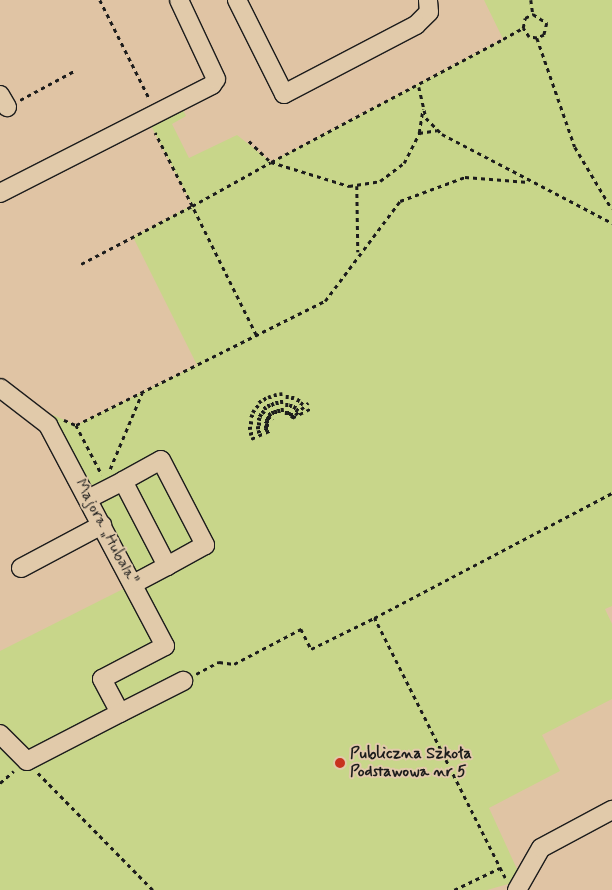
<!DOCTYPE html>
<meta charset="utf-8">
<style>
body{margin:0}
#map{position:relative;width:612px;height:890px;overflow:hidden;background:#e0c4a4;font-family:Mynerve,sans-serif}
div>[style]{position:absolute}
.green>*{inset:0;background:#c8d68a}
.path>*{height:2.5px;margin-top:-1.25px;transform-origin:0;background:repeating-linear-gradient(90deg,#1c1c1c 0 4px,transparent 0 8px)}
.roads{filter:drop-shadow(1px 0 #1c1c1c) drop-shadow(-1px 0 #1c1c1c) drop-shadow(0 1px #1c1c1c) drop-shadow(0 -1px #1c1c1c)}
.minor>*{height:18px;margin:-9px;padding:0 9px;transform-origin:9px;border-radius:9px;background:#e1caaa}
.dots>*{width:14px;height:14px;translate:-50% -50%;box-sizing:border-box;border:2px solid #e1caaa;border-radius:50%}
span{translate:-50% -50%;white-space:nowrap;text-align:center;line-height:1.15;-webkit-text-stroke:4px #e1caaa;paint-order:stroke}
.street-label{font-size:16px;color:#1c1c1c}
.poi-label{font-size:16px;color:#1c1c1c;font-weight:700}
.left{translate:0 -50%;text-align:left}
</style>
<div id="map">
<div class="green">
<i style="clip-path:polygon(484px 0,612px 0,612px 606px,605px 609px,612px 624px,612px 699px,542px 735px,560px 771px,489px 808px,522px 880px,487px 890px,0 890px,0 651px,133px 584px,43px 418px,53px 415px,76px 425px,197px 365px,133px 237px,192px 205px,147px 118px,179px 102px,186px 116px,172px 124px,189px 158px,237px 135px,271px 162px,503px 39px)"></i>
</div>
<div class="path">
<i style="left:100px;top:0;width:110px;rotate:63.4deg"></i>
<i style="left:531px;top:0;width:14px;rotate:82deg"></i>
<i style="left:537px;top:38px;width:115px;rotate:70.8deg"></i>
<i style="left:575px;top:147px;width:72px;rotate:59.2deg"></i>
<i style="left:419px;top:87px;width:32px;rotate:77deg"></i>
<i style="left:426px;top:118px;width:23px;rotate:45deg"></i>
<i style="left:442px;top:134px;width:192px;rotate:27.6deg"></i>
<i style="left:20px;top:100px;width:61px;rotate:-28.2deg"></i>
<i style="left:419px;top:133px;width:18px;rotate:-9deg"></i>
<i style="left:249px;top:141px;width:30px;rotate:44deg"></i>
<i style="left:271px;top:162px;width:263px;rotate:-27.9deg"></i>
<i style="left:503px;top:39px;width:23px;rotate:-29deg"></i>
<i style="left:523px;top:28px;width:10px;rotate:-79deg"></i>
<i style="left:525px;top:18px;width:9px;rotate:-27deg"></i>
<i style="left:533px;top:14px;width:17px;rotate:33deg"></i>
<i style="left:547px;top:23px;width:12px;rotate:104deg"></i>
<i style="left:544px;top:35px;width:8px;rotate:157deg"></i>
<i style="left:537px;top:38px;width:8px;rotate:-173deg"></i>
<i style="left:529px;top:37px;width:11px;rotate:-124deg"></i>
<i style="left:357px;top:186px;width:66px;rotate:89.1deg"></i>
<i style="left:81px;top:264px;width:125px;rotate:-27.6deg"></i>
<i style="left:192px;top:206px;width:82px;rotate:-116.9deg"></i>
<i style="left:256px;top:335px;width:144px;rotate:-116.4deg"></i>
<i style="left:192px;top:206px;width:90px;rotate:-29.1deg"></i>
<i style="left:271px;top:162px;width:82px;rotate:17.1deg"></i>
<i style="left:349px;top:186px;width:31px;rotate:-9deg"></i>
<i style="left:380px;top:181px;width:30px;rotate:-37deg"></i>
<i style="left:404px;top:163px;width:34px;rotate:-63deg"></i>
<i style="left:419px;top:133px;width:24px;rotate:-81deg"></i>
<i style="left:281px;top:392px;width:23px;rotate:85deg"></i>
<i style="left:275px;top:393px;width:23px;rotate:77deg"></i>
<i style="left:269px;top:395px;width:23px;rotate:67deg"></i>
<i style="left:264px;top:397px;width:23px;rotate:59deg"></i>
<i style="left:259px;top:400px;width:24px;rotate:52deg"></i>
<i style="left:256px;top:405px;width:22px;rotate:43deg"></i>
<i style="left:252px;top:410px;width:22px;rotate:30deg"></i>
<i style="left:250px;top:415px;width:22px;rotate:22deg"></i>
<i style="left:286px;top:415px;width:22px;rotate:-87deg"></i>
<i style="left:288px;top:415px;width:21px;rotate:-76deg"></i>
<i style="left:295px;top:415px;width:18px;rotate:-43deg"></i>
<i style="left:290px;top:416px;width:20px;rotate:-63deg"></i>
<i style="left:291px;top:418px;width:22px;rotate:-54deg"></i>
<i style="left:292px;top:418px;width:22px;rotate:-27deg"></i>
<i style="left:64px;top:420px;width:13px;rotate:23deg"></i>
<i style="left:76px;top:425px;width:278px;rotate:-26.5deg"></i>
<i style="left:325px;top:301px;width:125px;rotate:-53.1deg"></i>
<i style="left:400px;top:201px;width:69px;rotate:-20.3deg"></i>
<i style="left:465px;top:177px;width:64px;rotate:4.5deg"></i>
<i style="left:249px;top:422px;width:21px;rotate:8deg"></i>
<i style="left:76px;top:425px;width:56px;rotate:62.5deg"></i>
<i style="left:248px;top:428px;width:21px;rotate:-5deg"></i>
<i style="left:249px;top:434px;width:22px;rotate:-16deg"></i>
<i style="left:251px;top:439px;width:22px;rotate:-24deg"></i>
<i style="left:110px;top:469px;width:82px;rotate:-67.2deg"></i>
<i style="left:196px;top:674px;width:26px;rotate:-28deg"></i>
<i style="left:219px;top:662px;width:15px;rotate:8deg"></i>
<i style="left:234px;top:664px;width:76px;rotate:-27.6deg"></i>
<i style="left:301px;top:629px;width:22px;rotate:63deg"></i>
<i style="left:311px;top:649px;width:70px;rotate:-26.2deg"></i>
<i style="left:38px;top:773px;width:164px;rotate:45.5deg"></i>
<i style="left:0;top:783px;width:18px;rotate:-41deg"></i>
<i style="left:505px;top:878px;width:291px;rotate:-116.7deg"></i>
<i style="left:374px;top:618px;width:269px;rotate:-27.7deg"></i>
<i style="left:454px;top:890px;width:51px;rotate:-25.6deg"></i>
</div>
<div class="roads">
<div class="minor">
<i style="left:237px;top:0;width:105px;rotate:63.4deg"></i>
<i style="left:284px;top:94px;width:149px;rotate:-27.6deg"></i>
<i style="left:416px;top:25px;width:18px;rotate:-45deg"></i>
<i style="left:429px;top:12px;width:12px;rotate:-95deg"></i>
<i style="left:0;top:95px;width:14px;rotate:60deg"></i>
<i style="left:0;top:193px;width:238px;rotate:-27deg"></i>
<i style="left:212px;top:85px;width:7px;rotate:-56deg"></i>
<i style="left:216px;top:79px;width:87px;rotate:-115.1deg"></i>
<i style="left:0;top:388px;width:61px;rotate:37.6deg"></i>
<i style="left:48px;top:425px;width:250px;rotate:62.1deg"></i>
<i style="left:165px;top:646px;width:71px;rotate:152.4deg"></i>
<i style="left:102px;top:679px;width:38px;rotate:62deg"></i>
<i style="left:120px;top:713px;width:71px;rotate:-26.9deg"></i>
<i style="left:123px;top:481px;width:43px;rotate:-28.9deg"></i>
<i style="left:161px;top:460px;width:96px;rotate:62.6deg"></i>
<i style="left:205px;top:545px;width:43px;rotate:151.1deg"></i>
<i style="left:88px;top:499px;width:39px;rotate:-27deg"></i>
<i style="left:123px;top:481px;width:96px;rotate:62.6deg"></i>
<i style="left:167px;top:566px;width:38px;rotate:152deg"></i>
<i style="left:21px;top:568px;width:92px;rotate:-28deg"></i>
<i style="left:0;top:734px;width:38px;rotate:45deg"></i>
<i style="left:27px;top:761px;width:105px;rotate:-27.3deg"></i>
<i style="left:517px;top:890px;width:48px;rotate:-60.3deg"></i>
<i style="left:541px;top:848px;width:81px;rotate:-28.2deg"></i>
</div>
</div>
<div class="dots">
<i style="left:340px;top:763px;background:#c8321e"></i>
</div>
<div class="street-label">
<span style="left:106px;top:532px;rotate:62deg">Majora „Hubala”</span>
</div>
<div class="poi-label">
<span class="left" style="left:350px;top:763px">Publiczna Szkoła<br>Podstawowa nr 5</span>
</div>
</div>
